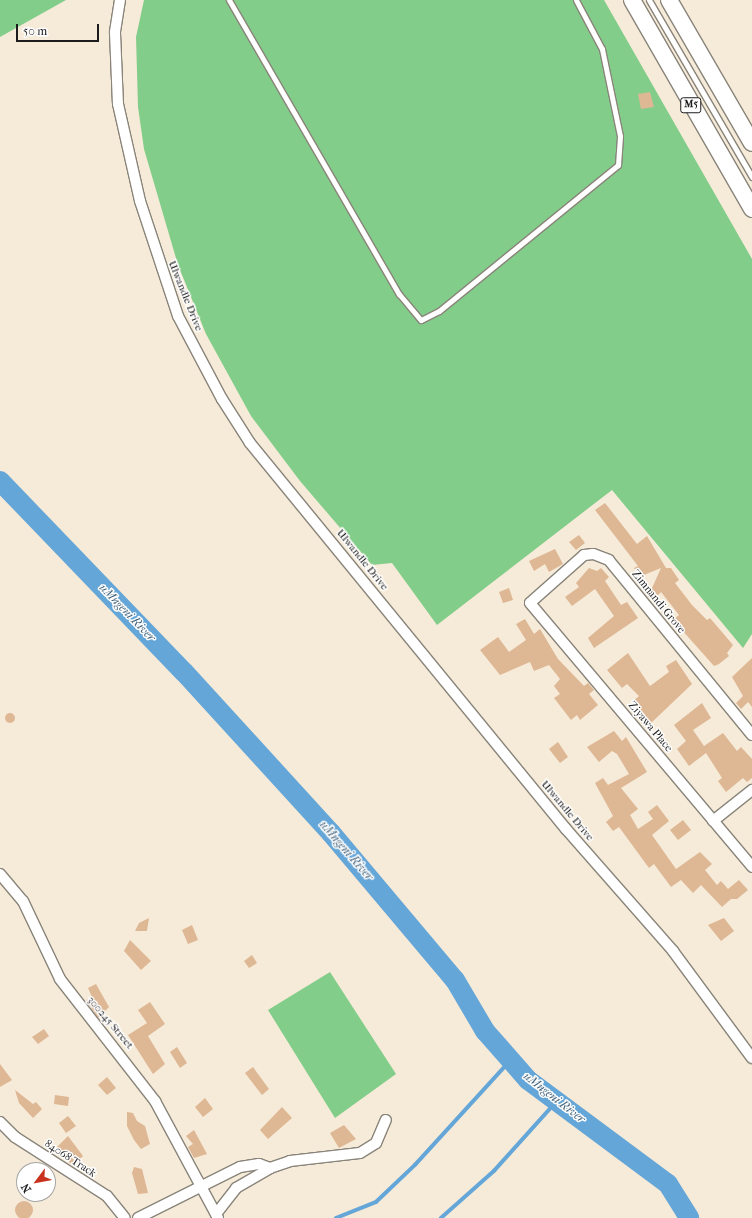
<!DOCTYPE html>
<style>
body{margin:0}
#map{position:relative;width:752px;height:1218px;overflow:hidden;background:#f6ebd8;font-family:"IM FELL French Canon",serif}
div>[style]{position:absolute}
.green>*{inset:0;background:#83cd8a}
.stream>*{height:3.5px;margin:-1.75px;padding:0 1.75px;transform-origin:1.75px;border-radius:1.75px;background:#65a6d8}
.river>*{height:20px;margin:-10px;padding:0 10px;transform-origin:10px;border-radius:10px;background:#65a6d8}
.building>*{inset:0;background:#deb794}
.round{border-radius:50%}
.roads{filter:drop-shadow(1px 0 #89847a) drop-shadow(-1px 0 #89847a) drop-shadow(0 1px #89847a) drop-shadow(0 -1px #89847a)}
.service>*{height:5px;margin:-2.5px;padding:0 2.5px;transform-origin:2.5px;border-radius:2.5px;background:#fff}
.minor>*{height:10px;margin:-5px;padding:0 5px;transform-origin:5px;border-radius:5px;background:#fff}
.primary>*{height:16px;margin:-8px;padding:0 8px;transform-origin:8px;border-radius:8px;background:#fff}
span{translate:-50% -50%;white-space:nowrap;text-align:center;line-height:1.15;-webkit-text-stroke:3px #fff;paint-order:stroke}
.shield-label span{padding:1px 3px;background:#fff;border:1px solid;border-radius:3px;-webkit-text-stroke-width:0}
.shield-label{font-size:10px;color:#1c1c1c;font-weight:700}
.street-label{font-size:11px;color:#1c1c1c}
.water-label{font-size:12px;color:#40617a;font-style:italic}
.north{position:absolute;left:16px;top:1162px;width:40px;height:40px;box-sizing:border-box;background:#fff;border:1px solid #a4a4a4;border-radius:50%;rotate:238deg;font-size:11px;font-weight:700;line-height:16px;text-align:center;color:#1c1c1c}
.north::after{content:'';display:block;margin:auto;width:14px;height:18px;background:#c8321e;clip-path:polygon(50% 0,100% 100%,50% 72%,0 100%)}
.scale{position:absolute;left:16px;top:24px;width:83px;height:18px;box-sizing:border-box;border:2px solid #1c1c1c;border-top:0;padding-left:5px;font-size:12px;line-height:14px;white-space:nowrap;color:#1c1c1c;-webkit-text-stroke:3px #fff;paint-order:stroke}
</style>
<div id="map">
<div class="green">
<i style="clip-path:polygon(0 0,66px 0,0 37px)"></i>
<i style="clip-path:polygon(144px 0,604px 0,752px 259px,752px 634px,743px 648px,612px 490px,437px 625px,392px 563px,372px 565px,300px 481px,251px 416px,206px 334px,178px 265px,144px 149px,138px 107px,136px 37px)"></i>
<i style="clip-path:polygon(330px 972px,396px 1074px,335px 1118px,268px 1010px)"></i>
</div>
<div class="stream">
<i style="left:336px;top:1218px;width:43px;rotate:-21.8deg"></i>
<i style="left:376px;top:1202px;width:54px;rotate:-43.5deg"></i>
<i style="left:415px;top:1165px;width:142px;rotate:-47.6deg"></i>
<i style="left:441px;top:1218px;width:71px;rotate:-41.6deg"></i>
<i style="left:494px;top:1171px;width:94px;rotate:-48deg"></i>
</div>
<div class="river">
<i style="left:0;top:481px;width:265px;rotate:46.1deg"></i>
<i style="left:184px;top:672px;width:218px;rotate:47.6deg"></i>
<i style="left:331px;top:833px;width:192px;rotate:49.9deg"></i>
<i style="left:455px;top:980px;width:59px;rotate:59.5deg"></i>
<i style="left:485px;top:1031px;width:65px;rotate:48.7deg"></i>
<i style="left:528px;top:1080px;width:174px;rotate:36.6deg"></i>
<i style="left:668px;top:1184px;width:40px;rotate:58deg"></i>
</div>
<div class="building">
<i style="clip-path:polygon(650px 92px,654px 107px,641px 109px,638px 94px)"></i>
<i style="clip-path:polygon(605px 503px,637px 544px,647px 536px,666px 568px,671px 568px,679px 580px,675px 583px,692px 605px,707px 620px,710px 618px,733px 645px,727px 653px,729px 656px,719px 664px,714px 666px,673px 620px,679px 615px,661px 592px,654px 599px,648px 597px,661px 568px,639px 577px,634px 568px,638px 566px,595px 510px)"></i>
<i style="clip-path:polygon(579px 535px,585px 543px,576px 550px,569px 542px)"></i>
<i style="clip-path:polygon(555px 549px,563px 564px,549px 572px,545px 564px,534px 571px,529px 561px)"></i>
<i style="clip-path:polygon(589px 568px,597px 571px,601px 568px,609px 577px,605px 581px,621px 605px,627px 602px,638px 618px,594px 648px,588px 638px,614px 616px,595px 589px,572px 606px,565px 597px,579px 587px,576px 583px)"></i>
<i style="clip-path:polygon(509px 588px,513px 600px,503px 603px,499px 592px)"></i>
<i style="clip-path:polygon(525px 619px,534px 634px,540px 629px,558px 659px,584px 686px,588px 683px,594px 690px,589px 694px,598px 705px,580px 720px,577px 715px,571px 720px,554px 698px,560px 694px,554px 686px,560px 679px,549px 665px,534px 671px,530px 662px,500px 675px,480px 650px,498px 637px,509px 652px,526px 640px,516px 624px)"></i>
<i style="clip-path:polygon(628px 653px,650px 686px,669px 672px,666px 666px,676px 660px,692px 684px,650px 724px,632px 702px,639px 696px,627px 684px,622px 688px,607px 670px)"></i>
<i style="clip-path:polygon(752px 658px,752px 707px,748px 702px,741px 709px,736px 703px,743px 696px,732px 677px)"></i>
<i style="clip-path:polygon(702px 703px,711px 718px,693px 730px,704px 746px,723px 733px,737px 751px,741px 747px,752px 759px,752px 778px,747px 782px,743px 778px,726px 792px,718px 781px,722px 778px,706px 753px,689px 766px,677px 749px,686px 741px,674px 725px)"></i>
<i class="round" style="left:5px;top:713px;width:10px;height:10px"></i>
<i style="clip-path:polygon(614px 731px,622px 741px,626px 737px,647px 772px,621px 788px,638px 809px,630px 815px,638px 829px,653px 819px,648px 812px,657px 805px,669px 821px,652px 835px,676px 869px,700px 852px,712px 864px,705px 870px,717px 885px,721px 881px,728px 889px,739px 880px,748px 890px,737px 899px,731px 899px,722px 907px,701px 885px,693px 893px,681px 880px,671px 887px,654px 864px,649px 868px,619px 827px,613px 831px,606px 822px,613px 816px,595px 783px,603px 778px,608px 785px,629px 774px,617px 754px,612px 751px,599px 762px,587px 747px)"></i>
<i style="clip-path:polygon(558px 742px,568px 757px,560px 763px,549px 749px)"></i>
<i style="clip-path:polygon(683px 820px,691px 830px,678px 840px,670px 830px)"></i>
<i style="clip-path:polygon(149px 918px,147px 931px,135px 931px,139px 923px)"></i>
<i style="clip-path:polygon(724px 918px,734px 931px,721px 941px,708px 925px)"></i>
<i style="clip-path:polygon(192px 925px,198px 940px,188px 944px,182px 930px)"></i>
<i style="clip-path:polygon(130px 940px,151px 961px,141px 970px,124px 951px)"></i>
<i style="clip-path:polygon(252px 955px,257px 963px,249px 968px,244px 961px)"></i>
<i style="clip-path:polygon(96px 984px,109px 1007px,98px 1018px,86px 1000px,92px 997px,88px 988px)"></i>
<i style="clip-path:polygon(150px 1002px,165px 1024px,148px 1036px,165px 1064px,153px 1074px,128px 1035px,147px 1023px,138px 1010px)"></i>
<i style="clip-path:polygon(44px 1029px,49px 1036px,38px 1044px,32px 1037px)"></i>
<i style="clip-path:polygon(177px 1047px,187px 1063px,180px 1068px,170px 1052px)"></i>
<i style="clip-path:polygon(0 1064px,12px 1080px,0 1087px)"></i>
<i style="clip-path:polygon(253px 1067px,269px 1089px,262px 1095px,245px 1073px)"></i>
<i style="clip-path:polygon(107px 1077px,116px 1088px,107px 1095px,98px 1085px)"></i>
<i style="clip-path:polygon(15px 1090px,33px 1104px,36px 1102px,42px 1109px,33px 1118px,19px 1103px)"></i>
<i style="clip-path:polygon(55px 1095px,69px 1097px,68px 1106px,54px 1104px)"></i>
<i style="clip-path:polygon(205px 1098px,213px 1109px,203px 1117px,195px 1107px)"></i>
<i style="clip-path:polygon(282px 1107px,292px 1118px,268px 1139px,260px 1130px)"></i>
<i style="clip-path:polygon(127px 1112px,133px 1113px,137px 1121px,145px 1126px,150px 1144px,141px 1149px,134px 1140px,127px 1126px)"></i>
<i style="clip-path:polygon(68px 1116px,76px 1126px,66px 1133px,59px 1123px)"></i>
<i style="clip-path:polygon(344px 1125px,356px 1139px,339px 1148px,330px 1133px)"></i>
<i style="clip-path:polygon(194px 1130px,207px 1154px,194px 1158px,188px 1147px,193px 1144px,186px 1136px)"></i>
<i style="clip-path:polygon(68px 1136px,83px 1156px,73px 1166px,56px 1148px)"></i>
<i style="clip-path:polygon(134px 1167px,142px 1169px,148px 1193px,138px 1194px,132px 1173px)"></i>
<i class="round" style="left:15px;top:1201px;width:18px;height:18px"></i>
</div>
<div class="roads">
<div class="service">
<i style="left:229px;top:0;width:340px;rotate:60deg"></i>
<i style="left:399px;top:294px;width:34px;rotate:50deg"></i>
<i style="left:421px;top:320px;width:20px;rotate:-27deg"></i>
<i style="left:439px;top:311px;width:231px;rotate:-39.2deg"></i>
<i style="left:618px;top:165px;width:29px;rotate:-86deg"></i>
<i style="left:620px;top:136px;width:89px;rotate:-101.7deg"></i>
<i style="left:602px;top:49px;width:55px;rotate:-118deg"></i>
<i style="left:649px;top:0;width:205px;rotate:59.8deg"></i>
</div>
<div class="minor">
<i style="left:120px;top:0;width:33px;rotate:99deg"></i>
<i style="left:115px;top:33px;width:71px;rotate:87.6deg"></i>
<i style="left:118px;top:104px;width:99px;rotate:77.2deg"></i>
<i style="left:140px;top:201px;width:121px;rotate:71.7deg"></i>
<i style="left:178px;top:316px;width:94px;rotate:62.1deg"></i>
<i style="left:222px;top:399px;width:52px;rotate:57.5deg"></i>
<i style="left:250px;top:443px;width:499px;rotate:50.7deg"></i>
<i style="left:566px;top:829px;width:162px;rotate:48.7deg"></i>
<i style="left:673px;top:951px;width:133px;rotate:53.6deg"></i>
<i style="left:752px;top:735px;width:226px;rotate:-129.3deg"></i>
<i style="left:609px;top:560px;width:17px;rotate:-159deg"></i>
<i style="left:593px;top:554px;width:9px;rotate:174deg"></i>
<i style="left:584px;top:555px;width:72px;rotate:138.4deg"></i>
<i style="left:530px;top:603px;width:345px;rotate:49.9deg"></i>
<i style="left:713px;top:821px;width:50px;rotate:-38.5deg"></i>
<i style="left:0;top:874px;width:35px;rotate:50deg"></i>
<i style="left:23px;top:901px;width:86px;rotate:64.6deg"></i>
<i style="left:60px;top:979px;width:155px;rotate:52.1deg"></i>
<i style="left:155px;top:1101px;width:133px;rotate:61.7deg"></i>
<i style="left:0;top:1122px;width:21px;rotate:45deg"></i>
<i style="left:15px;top:1137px;width:109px;rotate:32.7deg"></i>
<i style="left:107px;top:1196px;width:28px;rotate:51deg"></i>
<i style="left:216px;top:1214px;width:33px;rotate:-52deg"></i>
<i style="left:236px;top:1188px;width:39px;rotate:-30deg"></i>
<i style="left:270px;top:1168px;width:21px;rotate:-19deg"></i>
<i style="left:290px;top:1161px;width:70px;rotate:-6.5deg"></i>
<i style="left:360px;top:1153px;width:19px;rotate:-32deg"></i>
<i style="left:376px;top:1143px;width:25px;rotate:-67deg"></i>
<i style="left:138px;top:1218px;width:114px;rotate:-26.6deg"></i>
<i style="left:240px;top:1167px;width:19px;rotate:-9deg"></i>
<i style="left:259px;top:1164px;width:12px;rotate:20deg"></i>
</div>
<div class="primary">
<i style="left:632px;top:0;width:241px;rotate:60.1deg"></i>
<i style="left:669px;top:0;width:165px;rotate:59.9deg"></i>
</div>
</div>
<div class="shield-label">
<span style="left:691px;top:105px">M5</span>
</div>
<div class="street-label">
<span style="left:185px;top:296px;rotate:68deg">Ulwandle Drive</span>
<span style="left:362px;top:560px;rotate:51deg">Ulwandle Drive</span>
<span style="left:658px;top:602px;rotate:51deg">Zimnandi Grove</span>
<span style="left:650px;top:727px;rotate:50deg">Ziyawa Place</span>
<span style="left:567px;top:811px;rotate:50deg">Ulwandle Drive</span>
<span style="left:110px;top:1023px;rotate:50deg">300245 Street</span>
<span style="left:70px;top:1159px;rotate:33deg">84068 Track</span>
</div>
<div class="water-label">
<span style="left:127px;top:613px;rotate:46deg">uMngeni River</span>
<span style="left:346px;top:851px;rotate:49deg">uMngeni River</span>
<span style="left:554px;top:1098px;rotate:38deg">uMngeni River</span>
</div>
<div class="north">N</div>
<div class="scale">50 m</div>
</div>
